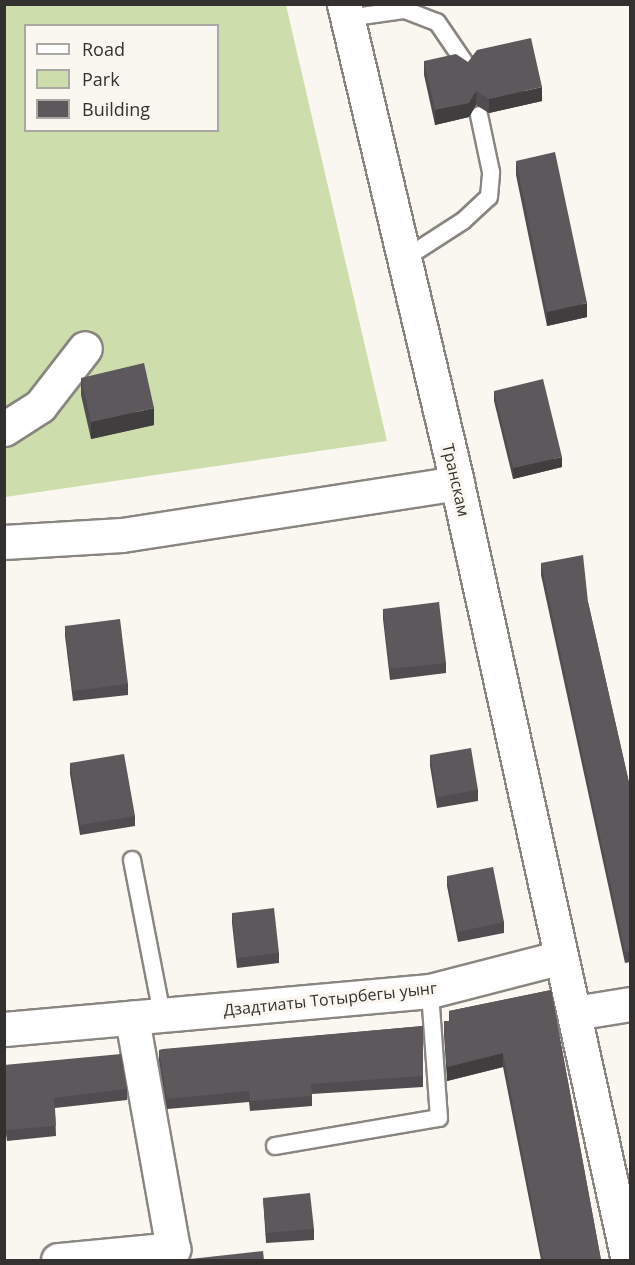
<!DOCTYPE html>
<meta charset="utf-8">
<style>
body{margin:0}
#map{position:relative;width:635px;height:1265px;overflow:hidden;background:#faf7f1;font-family:"Open Sans",sans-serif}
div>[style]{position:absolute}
.green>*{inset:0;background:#cdddab}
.roads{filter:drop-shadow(2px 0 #898681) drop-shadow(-2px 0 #898681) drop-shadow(0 2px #898681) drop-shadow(0 -2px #898681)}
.service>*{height:16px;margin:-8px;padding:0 8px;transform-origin:8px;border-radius:8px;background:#fff}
.minor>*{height:33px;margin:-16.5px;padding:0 16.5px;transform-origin:16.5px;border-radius:16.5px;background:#fff}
.tertiary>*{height:33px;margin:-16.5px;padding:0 16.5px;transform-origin:16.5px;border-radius:16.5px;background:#fff}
.trunk>*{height:33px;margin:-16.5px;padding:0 16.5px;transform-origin:16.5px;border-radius:16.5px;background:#fff}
.wall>*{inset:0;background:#504c4f}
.shaded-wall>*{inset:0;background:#413e40}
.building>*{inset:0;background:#5d585c}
span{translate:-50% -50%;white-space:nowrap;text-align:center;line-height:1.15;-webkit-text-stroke:6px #faf7f1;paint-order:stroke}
.street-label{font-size:16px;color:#33312f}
.frame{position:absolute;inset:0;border:6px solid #33312f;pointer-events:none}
.legend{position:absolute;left:24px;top:24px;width:195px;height:108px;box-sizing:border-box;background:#faf7f1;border:2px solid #aaa8a3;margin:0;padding:8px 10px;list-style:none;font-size:18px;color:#33312f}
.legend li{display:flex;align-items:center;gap:12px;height:30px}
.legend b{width:30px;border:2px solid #aaa8a3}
</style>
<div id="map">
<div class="green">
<i style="clip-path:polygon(evenodd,4px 5px,286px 5px,387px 441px,5px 497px,4px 5px,26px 26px,218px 26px,218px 130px,26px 130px,26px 26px)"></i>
</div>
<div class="roads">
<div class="service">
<i style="left:347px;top:18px;width:59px;rotate:-7.9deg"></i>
<i style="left:405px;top:10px;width:34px;rotate:21deg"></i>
<i style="left:437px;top:22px;width:53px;rotate:55.7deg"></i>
<i style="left:404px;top:259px;width:70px;rotate:-32.8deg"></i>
<i style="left:463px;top:221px;width:35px;rotate:-43deg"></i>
<i style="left:489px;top:197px;width:25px;rotate:-85deg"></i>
<i style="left:491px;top:172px;width:58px;rotate:-101.9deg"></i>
<i style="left:132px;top:860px;width:158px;rotate:79deg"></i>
<i style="left:275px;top:1146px;width:166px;rotate:-9.7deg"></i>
<i style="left:439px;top:1118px;width:127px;rotate:-94.1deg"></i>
</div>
<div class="minor">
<i style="left:4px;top:429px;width:43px;rotate:-32.6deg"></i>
<i style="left:40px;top:406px;width:73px;rotate:-52.2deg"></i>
<i style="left:4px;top:542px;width:118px;rotate:-3.4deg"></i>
<i style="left:122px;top:535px;width:339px;rotate:-8.8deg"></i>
<i style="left:4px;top:1029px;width:428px;rotate:-5.1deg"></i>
<i style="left:430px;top:991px;width:135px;rotate:-14.5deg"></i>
<i style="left:58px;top:1260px;width:116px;rotate:-5.5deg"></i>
<i style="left:173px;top:1249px;width:235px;rotate:-100.1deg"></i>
</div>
<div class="tertiary">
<i style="left:575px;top:1013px;width:56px;rotate:-9.3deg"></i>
</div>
<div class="trunk">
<i style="left:344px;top:4px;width:492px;rotate:76.7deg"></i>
<i style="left:457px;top:483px;width:796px;rotate:77.59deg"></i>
</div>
</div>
<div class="wall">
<i style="clip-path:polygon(424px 61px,468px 62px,542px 101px,489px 113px,476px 105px,469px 117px,435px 125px,424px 75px)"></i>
<i style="clip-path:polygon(516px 161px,587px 317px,547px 326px,516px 175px)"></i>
<i style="clip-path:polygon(81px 378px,154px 425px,91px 439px,81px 395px)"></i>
<i style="clip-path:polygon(494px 391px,562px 467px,513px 479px,494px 401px)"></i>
<i style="clip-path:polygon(541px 563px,588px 602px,630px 787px,630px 962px,625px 963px,541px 575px)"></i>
<i style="clip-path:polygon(383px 609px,446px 663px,446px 673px,390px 680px,383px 619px)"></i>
<i style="clip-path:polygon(65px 626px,128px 684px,128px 695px,73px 701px,65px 636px)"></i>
<i style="clip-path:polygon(430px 755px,478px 790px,478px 801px,437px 808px,430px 766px)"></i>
<i style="clip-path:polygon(70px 763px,135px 816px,135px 826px,80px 835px,70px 774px)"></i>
<i style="clip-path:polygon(447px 876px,504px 922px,504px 933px,458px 942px,447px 886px)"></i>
<i style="clip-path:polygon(232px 913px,279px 953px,279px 963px,237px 968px,232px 923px)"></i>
<i style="clip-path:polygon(551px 990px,601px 1260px,541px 1260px,503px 1067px,447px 1081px,444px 1035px,444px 1021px,449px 1021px,449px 1011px)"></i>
<i style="clip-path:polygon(423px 1026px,423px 1087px,312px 1094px,312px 1106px,250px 1111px,249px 1102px,167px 1109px,159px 1061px,159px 1050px)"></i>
<i style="clip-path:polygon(4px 1065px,127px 1089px,127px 1100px,55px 1108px,56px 1136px,7px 1141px,4px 1120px)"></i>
<i style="clip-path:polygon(263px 1198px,314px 1229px,314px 1240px,266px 1243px)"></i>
</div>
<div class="shaded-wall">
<i style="clip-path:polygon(542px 87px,542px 101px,489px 113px,489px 99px)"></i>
<i style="clip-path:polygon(476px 91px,476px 105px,469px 117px,435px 125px,435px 110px)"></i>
<i style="clip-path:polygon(587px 303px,587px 317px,547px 326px,547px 312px)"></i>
<i style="clip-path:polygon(154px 408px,154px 425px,91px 439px,91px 422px)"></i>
<i style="clip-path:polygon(562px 457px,562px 467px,513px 479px,513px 468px)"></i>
<i style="clip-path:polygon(503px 1053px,503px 1067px,447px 1081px,447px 1067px)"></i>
</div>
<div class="building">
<i style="clip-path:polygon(531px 38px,542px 87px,489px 99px,476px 91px,469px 103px,435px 110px,424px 61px,456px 54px,468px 62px,477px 50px)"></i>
<i style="clip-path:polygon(555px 152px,587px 303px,547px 312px,516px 161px)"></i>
<i style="clip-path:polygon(144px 363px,154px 408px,91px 422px,81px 378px)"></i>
<i style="clip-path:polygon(543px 379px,562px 457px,513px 468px,494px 391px)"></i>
<i style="clip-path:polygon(583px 555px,588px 602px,630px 787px,630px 951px,625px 952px,541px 563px)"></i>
<i style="clip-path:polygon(439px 602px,446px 663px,390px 669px,383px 609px)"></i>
<i style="clip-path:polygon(120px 619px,128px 684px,73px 691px,65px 626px)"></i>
<i style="clip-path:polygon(471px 748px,478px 790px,437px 797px,430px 755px)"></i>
<i style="clip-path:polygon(124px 754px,135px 816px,80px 825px,70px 763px)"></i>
<i style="clip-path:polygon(493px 867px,504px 922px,458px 932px,447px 876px)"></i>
<i style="clip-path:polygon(274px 908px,279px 953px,237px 958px,232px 913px)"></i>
<i style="clip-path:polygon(551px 990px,601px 1260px,543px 1260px,503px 1053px,447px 1067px,444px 1021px,450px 1021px,449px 1011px)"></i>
<i style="clip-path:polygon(423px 1026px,423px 1076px,311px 1084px,312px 1096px,250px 1101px,249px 1091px,167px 1099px,159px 1050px,163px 1049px)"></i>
<i style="clip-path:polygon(121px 1054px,127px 1089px,54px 1098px,56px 1126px,7px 1130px,4px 1110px,4px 1065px)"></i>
<i style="clip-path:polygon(310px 1193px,314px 1229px,266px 1233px,263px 1198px)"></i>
<i style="clip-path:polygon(263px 1251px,264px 1260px,181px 1260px)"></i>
</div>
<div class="street-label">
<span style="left:456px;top:480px;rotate:77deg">Транскам</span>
<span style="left:330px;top:999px;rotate:-6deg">Дзадтиаты Тотырбегы уынг</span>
</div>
<div class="frame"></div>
<ul class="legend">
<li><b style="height:8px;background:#fff"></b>Road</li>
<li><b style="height:16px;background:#cdddab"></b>Park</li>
<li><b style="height:16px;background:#5d585c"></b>Building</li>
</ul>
</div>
